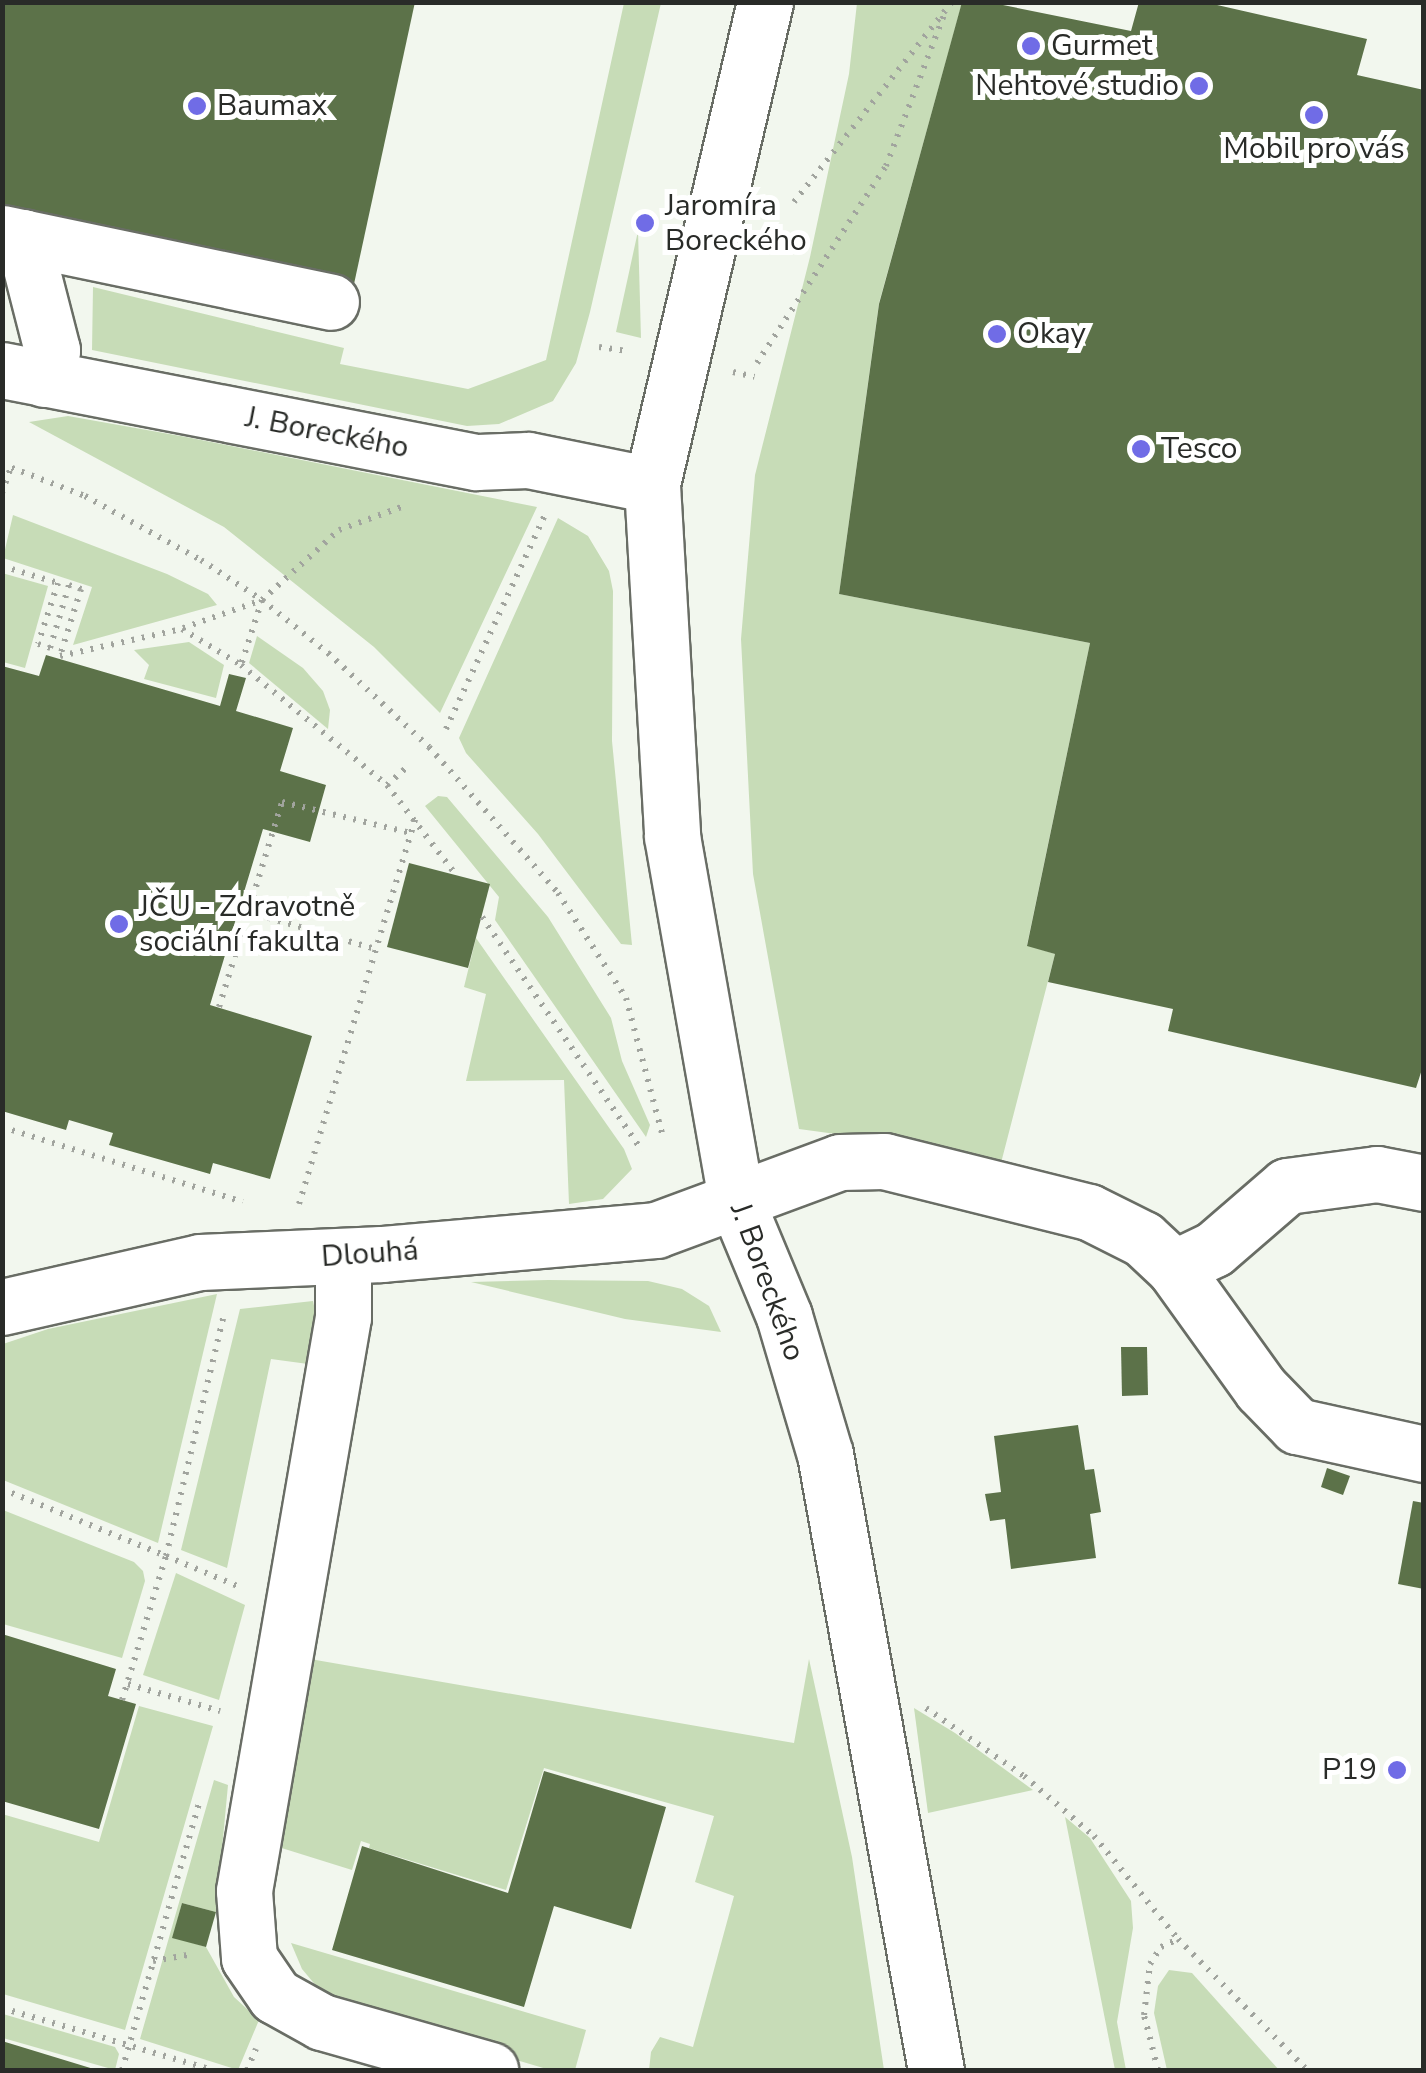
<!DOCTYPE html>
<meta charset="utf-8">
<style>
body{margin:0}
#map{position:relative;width:1426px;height:2073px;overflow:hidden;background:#f2f7ee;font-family:"Nunito Sans",sans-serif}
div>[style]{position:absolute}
.green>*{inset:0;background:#c7dcb7}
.building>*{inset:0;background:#5c7249}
.path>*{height:6px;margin-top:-3px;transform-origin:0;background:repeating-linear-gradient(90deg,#a1a49e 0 2.5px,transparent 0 10.5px)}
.roads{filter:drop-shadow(2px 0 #696d65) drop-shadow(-2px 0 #696d65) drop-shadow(0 2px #696d65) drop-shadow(0 -2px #696d65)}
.minor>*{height:55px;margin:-27.5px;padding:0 27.5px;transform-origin:27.5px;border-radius:27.5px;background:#fff}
.dots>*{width:28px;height:28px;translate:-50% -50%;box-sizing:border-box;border:5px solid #fff;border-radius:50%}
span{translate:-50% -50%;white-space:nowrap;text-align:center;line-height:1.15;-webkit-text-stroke:10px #fff;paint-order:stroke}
.poi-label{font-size:30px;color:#292b28}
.left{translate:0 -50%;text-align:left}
.right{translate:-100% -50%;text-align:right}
.street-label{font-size:30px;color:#292b28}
.frame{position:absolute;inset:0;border:5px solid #292b28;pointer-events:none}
</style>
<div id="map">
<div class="green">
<i style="clip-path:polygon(624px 3px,661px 3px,590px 312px,576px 363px,553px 401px,499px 424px,467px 426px,92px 350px,93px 287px,344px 348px,340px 364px,468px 389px,546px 360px)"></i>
<i style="clip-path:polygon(857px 3px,962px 3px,879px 303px,839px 594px,1090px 643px,1027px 945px,1055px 954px,1001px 1163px,932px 1147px,799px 1129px,753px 874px,741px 639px,755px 475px,810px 257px,849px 74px)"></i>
<i style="clip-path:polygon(638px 231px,641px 338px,616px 332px)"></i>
<i style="clip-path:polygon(68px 416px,186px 437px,537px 507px,440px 713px,374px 647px,224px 527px,29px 422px)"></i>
<i style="clip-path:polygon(13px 515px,167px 574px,208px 594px,217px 605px,73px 645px,92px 587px,3px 558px)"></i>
<i style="clip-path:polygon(558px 518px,588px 536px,609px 571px,613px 591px,612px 741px,632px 945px,621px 944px,538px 834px,466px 753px,459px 738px)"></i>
<i style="clip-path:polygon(2px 573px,48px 586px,25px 668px,3px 662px)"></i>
<i style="clip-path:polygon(257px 636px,303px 668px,323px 691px,330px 710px,328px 729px,249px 663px)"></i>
<i style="clip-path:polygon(189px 642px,224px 665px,216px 698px,144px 679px,149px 665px,134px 650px)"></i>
<i style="clip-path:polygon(438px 796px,447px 797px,548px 917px,611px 1018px,622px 1061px,650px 1125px,646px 1137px,495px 920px,499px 897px,425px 806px)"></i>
<i style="clip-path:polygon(476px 938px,624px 1149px,632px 1169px,603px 1199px,569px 1204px,564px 1080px,466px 1081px,486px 994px,464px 987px)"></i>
<i style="clip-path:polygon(548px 1280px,648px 1281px,682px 1289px,709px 1306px,721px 1332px,625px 1319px,471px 1282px)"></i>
<i style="clip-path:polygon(217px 1294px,158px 1543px,3px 1480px,3px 1344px,48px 1329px)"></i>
<i style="clip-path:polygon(313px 1301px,317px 1320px,308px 1364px,271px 1359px,227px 1568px,181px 1550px,240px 1309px)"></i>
<i style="clip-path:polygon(3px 1510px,134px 1562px,143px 1571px,145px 1581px,122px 1658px,3px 1624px)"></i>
<i style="clip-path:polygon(176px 1573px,245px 1605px,219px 1700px,143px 1675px)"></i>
<i style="clip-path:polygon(310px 1659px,794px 1743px,809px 1659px,852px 1857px,884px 2070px,649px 2070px,651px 2052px,660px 2037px,693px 2047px,734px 1896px,695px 1882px,714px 1816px,544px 1768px,506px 1890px,369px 1848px,370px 1844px,361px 1841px,352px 1870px,272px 1845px)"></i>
<i style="clip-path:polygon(139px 1706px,213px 1726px,125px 2030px,3px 1994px,2px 1814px,99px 1842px)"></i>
<i style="clip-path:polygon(914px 1708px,955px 1733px,1033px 1790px,928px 1813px)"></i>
<i style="clip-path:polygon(214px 1780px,228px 1785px,216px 1912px,182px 1903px,173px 1937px,206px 1947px,234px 1997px,259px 2020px,238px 2070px,140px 2039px)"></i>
<i style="clip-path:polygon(1065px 1817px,1090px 1838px,1131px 1901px,1133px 1928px,1117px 2022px,1126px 2070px,1115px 2070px)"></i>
<i style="clip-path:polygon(291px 1943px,586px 2030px,575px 2070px,550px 2070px,367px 2015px,323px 1994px,302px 1969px)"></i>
<i style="clip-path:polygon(1169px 1970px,1192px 1973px,1279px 2070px,1167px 2070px,1154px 2013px,1158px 1986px)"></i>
<i style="clip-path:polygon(3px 2014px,115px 2047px,119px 2054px,115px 2070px,3px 2038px)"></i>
</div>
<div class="building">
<i style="clip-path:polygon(2px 2px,415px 2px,354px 284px,2px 209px)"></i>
<i style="clip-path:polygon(962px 2px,988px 2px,1131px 31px,1139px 2px,1204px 2px,1367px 39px,1357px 75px,1424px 90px,1424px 1063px,1416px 1088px,1168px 1031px,1173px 1009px,1048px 982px,1055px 954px,1027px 946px,1090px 643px,839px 594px,879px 304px)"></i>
<i style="clip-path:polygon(46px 655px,220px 706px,229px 674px,246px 678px,236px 711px,293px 728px,280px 771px,326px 785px,310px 842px,263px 829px,210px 1005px,312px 1036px,270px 1179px,213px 1163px,210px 1174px,109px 1145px,113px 1133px,69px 1120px,66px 1130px,2px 1111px,2px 666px,39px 676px)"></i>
<i style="clip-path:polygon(409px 863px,490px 884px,468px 968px,387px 947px)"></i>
<i style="clip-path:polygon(1121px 1347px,1147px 1347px,1148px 1395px,1122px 1396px)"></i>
<i style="clip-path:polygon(1078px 1425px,1085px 1470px,1094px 1469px,1101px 1512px,1090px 1514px,1096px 1558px,1011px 1569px,1005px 1519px,990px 1521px,985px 1494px,1001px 1492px,994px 1436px)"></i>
<i style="clip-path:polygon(1327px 1468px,1350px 1476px,1343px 1495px,1321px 1487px)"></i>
<i style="clip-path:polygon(1413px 1501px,1424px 1503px,1424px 1589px,1398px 1584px)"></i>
<i style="clip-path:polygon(2px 1634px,116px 1669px,108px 1696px,136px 1704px,99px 1829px,2px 1801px)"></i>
<i style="clip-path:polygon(544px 1771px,666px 1807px,631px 1929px,554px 1906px,524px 2007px,332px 1950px,362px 1846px,508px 1893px)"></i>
<i style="clip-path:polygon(182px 1903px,216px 1912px,206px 1947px,172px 1938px)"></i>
<i style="clip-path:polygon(2px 2041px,97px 2070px,2px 2070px)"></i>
</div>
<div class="path">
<i style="left:794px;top:202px;width:255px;rotate:-51.7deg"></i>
<i style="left:599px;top:347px;width:28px;rotate:8deg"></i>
<i style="left:757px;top:363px;width:235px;rotate:-56.8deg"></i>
<i style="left:886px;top:166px;width:165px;rotate:-69deg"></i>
<i style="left:733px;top:372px;width:22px;rotate:13deg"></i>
<i style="left:2px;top:464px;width:89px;rotate:21.1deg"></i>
<i style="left:85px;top:496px;width:132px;rotate:28.9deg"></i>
<i style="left:201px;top:560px;width:73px;rotate:33.3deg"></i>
<i style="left:262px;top:600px;width:85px;rotate:38.8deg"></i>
<i style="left:328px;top:653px;width:138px;rotate:42.9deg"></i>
<i style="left:429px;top:747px;width:195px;rotate:48.5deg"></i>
<i style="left:558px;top:893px;width:125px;rotate:57.1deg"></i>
<i style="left:626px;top:998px;width:140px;rotate:75.1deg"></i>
<i style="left:2px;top:493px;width:28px;rotate:-71deg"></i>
<i style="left:2px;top:566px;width:59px;rotate:16.9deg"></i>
<i style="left:58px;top:583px;width:64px;rotate:108.2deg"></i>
<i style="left:38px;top:644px;width:13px;rotate:18deg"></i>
<i style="left:50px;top:648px;width:66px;rotate:-73.2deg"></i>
<i style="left:69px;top:585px;width:13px;rotate:18deg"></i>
<i style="left:81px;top:589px;width:70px;rotate:107.4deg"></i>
<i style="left:60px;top:656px;width:125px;rotate:-12.5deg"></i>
<i style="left:182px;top:629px;width:69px;rotate:31.4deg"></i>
<i style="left:241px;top:665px;width:189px;rotate:39.4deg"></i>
<i style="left:387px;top:785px;width:113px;rotate:52.5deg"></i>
<i style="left:262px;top:600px;width:104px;rotate:-42.3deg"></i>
<i style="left:339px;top:530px;width:69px;rotate:-20.3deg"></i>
<i style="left:183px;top:628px;width:84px;rotate:-19.5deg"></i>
<i style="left:262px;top:600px;width:68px;rotate:107.9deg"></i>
<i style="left:446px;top:729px;width:234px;rotate:-65.2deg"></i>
<i style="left:387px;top:785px;width:25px;rotate:-42deg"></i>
<i style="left:248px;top:912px;width:136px;rotate:16.2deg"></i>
<i style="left:482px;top:917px;width:283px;rotate:55.6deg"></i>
<i style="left:219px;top:1007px;width:214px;rotate:-72.9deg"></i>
<i style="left:282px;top:802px;width:133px;rotate:13.5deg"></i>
<i style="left:2px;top:1127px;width:252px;rotate:17.3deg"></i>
<i style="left:299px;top:1204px;width:402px;rotate:-73.2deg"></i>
<i style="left:2px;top:1489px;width:177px;rotate:22.2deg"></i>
<i style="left:166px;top:1556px;width:248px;rotate:-76.5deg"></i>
<i style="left:128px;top:1684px;width:96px;rotate:16.4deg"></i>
<i style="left:122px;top:1700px;width:151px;rotate:-73deg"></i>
<i style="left:166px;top:1556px;width:82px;rotate:22.8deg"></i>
<i style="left:926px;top:1708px;width:119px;rotate:34.8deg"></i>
<i style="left:1024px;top:1776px;width:92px;rotate:40.6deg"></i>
<i style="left:1094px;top:1836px;width:133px;rotate:50.8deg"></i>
<i style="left:1178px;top:1939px;width:184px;rotate:45.4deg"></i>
<i style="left:153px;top:1961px;width:41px;rotate:-9.9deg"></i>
<i style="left:2px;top:2008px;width:219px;rotate:16.4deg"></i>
<i style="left:122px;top:2070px;width:278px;rotate:-73.9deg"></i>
<i style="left:247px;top:2070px;width:23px;rotate:-67deg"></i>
<i style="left:1158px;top:2070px;width:57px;rotate:-104.3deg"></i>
<i style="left:1144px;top:2015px;width:51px;rotate:-83.3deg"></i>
<i style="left:1150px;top:1964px;width:20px;rotate:-57deg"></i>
<i style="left:1161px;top:1947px;width:19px;rotate:-25deg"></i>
</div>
<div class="roads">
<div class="minor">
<i style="left:765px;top:2px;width:496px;rotate:103.2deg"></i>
<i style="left:652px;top:485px;width:352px;rotate:86.7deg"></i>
<i style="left:672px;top:836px;width:373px;rotate:80deg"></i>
<i style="left:737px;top:1203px;width:122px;rotate:67.4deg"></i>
<i style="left:784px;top:1316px;width:144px;rotate:73.5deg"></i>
<i style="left:825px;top:1454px;width:626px;rotate:79.79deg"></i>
<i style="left:2px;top:233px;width:336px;rotate:11.8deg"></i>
<i style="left:23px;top:237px;width:117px;rotate:75.6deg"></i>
<i style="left:52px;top:350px;width:30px;rotate:104deg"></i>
<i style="left:2px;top:370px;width:483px;rotate:11deg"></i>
<i style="left:476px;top:462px;width:52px;rotate:-2.2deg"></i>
<i style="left:528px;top:460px;width:126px;rotate:11.4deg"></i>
<i style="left:343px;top:1256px;width:61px;rotate:90deg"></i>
<i style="left:343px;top:1317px;width:582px;rotate:99.79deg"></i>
<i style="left:244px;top:1891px;width:67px;rotate:85.7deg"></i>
<i style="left:249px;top:1958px;width:46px;rotate:55.6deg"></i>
<i style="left:275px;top:1996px;width:54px;rotate:29deg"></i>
<i style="left:322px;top:2022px;width:175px;rotate:15.9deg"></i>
<i style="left:1174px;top:1268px;width:44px;rotate:-25.4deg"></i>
<i style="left:1214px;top:1249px;width:96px;rotate:-40.8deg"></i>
<i style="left:1287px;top:1186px;width:91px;rotate:-7.6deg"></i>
<i style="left:1377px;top:1174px;width:48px;rotate:10.8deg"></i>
<i style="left:2px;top:1307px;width:203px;rotate:-12.8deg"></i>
<i style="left:200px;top:1262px;width:182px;rotate:-2.5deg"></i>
<i style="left:382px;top:1254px;width:275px;rotate:-5deg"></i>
<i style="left:656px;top:1230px;width:196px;rotate:-20.3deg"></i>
<i style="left:840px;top:1162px;width:44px;rotate:-1.3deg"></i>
<i style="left:884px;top:1161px;width:211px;rotate:14deg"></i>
<i style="left:1089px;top:1212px;width:60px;rotate:26.6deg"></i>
<i style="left:1143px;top:1239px;width:42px;rotate:43.1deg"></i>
<i style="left:1174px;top:1268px;width:149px;rotate:54.3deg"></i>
<i style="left:1261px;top:1389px;width:52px;rotate:45.8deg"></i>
<i style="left:1297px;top:1426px;width:130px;rotate:12.4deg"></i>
</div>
</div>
<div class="dots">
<i style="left:1031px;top:46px;background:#706ce6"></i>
<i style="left:1199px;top:86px;background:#706ce6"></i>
<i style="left:197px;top:106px;background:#706ce6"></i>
<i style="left:1314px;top:115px;background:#706ce6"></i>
<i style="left:645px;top:223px;background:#706ce6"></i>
<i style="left:997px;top:334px;background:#706ce6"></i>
<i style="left:1141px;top:449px;background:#706ce6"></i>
<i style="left:119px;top:924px;background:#706ce6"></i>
<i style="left:1397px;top:1770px;background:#706ce6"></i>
</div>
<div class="poi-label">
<span class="left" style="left:1051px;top:46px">Gurmet</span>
<span class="right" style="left:1179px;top:86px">Nehtové studio</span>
<span class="left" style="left:217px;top:106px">Baumax</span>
<span style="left:1314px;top:149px">Mobil pro vás</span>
<span class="left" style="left:665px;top:223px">Jaromíra<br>Boreckého</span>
<span class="left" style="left:1017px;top:334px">Okay</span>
<span class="left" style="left:1161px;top:449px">Tesco</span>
<span class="left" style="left:139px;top:924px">JČU - Zdravotně<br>sociální fakulta</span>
<span class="right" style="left:1377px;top:1770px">P19</span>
</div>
<div class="street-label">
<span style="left:327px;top:433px;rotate:11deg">J. Boreckého</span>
<span style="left:370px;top:1254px;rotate:-4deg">Dlouhá</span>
<span style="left:767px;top:1282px;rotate:70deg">J. Boreckého</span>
</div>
<div class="frame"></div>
</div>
